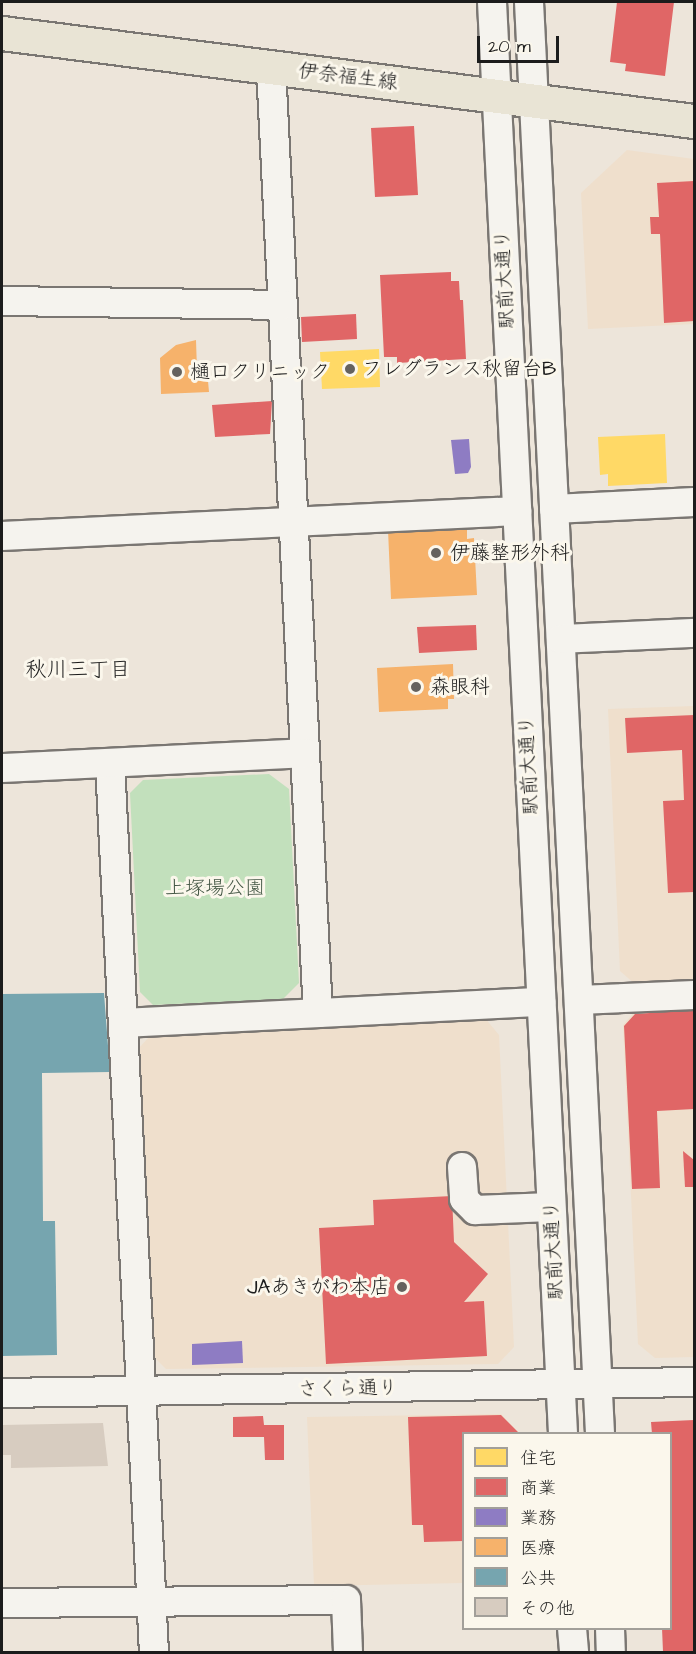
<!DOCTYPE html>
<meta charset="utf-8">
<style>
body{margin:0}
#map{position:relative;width:696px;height:1654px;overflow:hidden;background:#ede5da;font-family:"Architects Daughter","Klee One",sans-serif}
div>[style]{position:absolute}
.built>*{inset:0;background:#efdfcc}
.green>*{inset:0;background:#c2e0bc}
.homes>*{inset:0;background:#ffd966}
.shops>*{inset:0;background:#e06666}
.offices>*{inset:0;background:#8e7cc3}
.health>*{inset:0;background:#f6b26b}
.public>*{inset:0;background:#76a5af}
.building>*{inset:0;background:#d7ccc0}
.roads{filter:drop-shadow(2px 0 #7a7672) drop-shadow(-2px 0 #7a7672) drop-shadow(0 2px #7a7672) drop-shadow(0 -2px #7a7672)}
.minor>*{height:28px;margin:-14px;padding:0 14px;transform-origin:14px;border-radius:14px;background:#f5f3ee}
.major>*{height:33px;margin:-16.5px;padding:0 16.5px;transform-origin:16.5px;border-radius:16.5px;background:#e9e4d5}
.dots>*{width:16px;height:16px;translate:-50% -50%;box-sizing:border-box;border:3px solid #fbf7ec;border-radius:50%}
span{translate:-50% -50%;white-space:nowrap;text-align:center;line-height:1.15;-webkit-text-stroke:6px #fbf7ec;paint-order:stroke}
.street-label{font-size:20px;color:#1c1c1c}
.poi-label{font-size:20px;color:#1c1c1c}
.left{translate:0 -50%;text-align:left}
.right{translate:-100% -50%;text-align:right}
.park-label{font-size:20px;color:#435644}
.neighbourhood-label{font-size:21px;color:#1c1c1c}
.frame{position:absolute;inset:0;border:3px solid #1c1c1c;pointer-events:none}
.legend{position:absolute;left:462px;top:1432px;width:210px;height:198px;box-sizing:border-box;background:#fbf7ec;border:2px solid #a29f99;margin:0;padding:8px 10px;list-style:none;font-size:18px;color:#1c1c1c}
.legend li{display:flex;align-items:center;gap:12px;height:30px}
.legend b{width:30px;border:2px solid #a29f99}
.scale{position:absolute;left:477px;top:36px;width:82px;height:27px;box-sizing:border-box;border:3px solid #1c1c1c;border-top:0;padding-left:8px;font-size:18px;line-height:21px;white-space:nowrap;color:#1c1c1c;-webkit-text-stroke:4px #fbf7ec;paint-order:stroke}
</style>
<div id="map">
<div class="built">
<i style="clip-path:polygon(627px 150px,694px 159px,694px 324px,588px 329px,581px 193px)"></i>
<i style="clip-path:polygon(694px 706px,694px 982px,636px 985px,620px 971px,608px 709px)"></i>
<i style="clip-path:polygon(694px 1008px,694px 1357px,655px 1358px,638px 1344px,623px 1025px,635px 1011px)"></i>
<i style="clip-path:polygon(485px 1018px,499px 1035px,514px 1347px,498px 1364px,166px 1369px,151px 1354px,137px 1050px,151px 1035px)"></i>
<i style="clip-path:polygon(501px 1414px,519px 1433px,464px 1434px,463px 1583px,314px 1586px,307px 1417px)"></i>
</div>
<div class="green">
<i style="clip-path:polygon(269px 774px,289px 789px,299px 983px,283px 999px,153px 1005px,140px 992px,130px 793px,143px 780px)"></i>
</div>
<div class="homes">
<i style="clip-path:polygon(379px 349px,380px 387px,322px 389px,320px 352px)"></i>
<i style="clip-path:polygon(665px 434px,667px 483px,608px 486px,608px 474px,600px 475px,598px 437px)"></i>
</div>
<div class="shops">
<i style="clip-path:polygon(617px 2px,674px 2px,665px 76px,625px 71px,626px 64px,610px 62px)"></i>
<i style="clip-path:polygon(414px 126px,418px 195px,375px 197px,371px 128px)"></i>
<i style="clip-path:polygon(694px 181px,694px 321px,664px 323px,660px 234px,651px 234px,650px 217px,659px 217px,657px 183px)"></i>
<i style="clip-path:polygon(451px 272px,451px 281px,459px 281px,460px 300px,463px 300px,466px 359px,397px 363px,397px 357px,384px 357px,380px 275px)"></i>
<i style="clip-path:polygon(356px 314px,357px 339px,302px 342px,301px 317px)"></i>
<i style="clip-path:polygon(272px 401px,270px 434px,215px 437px,212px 405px)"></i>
<i style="clip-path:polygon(476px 625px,477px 650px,419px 653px,417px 627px)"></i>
<i style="clip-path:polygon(694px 715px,694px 892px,668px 893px,663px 801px,684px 800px,682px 750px,627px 753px,625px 718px)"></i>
<i style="clip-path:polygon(694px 1010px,694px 1109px,657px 1111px,660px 1188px,632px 1189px,624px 1026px,635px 1014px)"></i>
<i style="clip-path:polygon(683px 1151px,694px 1160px,694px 1187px,685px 1187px)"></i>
<i style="clip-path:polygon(452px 1196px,454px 1242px,488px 1274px,464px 1302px,484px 1301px,487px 1356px,326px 1364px,319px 1228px,374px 1225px,373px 1200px)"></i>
<i style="clip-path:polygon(501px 1415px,520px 1434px,464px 1434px,464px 1541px,424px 1542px,423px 1525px,412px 1525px,408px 1417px)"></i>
<i style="clip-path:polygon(263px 1416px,264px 1425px,284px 1425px,284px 1460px,265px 1460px,264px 1437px,233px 1437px,233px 1417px)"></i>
<i style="clip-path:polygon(694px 1420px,694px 1652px,663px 1652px,662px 1628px,670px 1628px,670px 1434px,652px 1434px,651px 1422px)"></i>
</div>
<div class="offices">
<i style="clip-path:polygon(469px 439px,471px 467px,468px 473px,455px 474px,451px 440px)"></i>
<i style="clip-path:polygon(242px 1341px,243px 1363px,192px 1365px,192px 1344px)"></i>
</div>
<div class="health">
<i style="clip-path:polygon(196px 340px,197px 370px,207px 370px,209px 392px,161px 394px,160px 358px,176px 345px)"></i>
<i style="clip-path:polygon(467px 526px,467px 539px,474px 538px,477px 595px,391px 599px,388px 530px)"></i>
<i style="clip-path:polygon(453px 664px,454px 699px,448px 699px,448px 709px,379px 712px,377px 668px)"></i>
</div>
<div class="public">
<i style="clip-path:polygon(104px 993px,110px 1072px,42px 1073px,43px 1221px,55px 1221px,57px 1355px,2px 1356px,2px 994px)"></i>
</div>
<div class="building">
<i style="clip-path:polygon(103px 1423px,108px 1466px,11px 1468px,11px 1455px,2px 1455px,2px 1425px)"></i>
</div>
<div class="roads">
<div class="minor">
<i style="left:492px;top:2px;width:1434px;rotate:87.16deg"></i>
<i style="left:529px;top:2px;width:1434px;rotate:87.16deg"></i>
<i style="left:271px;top:67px;width:947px;rotate:87.16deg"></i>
<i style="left:2px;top:301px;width:281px;rotate:0.8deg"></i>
<i style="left:554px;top:509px;width:140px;rotate:-2.9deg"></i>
<i style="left:2px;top:536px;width:516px;rotate:-2.78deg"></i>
<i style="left:561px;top:639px;width:133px;rotate:-2.6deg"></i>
<i style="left:110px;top:763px;width:890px;rotate:87.17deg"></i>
<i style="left:2px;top:768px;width:303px;rotate:-2.8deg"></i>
<i style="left:579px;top:1000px;width:115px;rotate:-2.5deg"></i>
<i style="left:123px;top:1023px;width:419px;rotate:-2.9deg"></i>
<i style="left:462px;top:1167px;width:32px;rotate:86deg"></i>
<i style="left:464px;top:1199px;width:16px;rotate:45deg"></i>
<i style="left:475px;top:1210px;width:76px;rotate:-2.3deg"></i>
<i style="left:2px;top:1393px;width:692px;rotate:-0.91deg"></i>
<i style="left:2px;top:1603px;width:344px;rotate:-0.5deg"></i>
<i style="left:346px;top:1600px;width:52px;rotate:87.8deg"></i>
<i style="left:572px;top:1628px;width:24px;rotate:85deg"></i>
<i style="left:610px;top:1628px;width:24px;rotate:88deg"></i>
</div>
<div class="major">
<i style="left:2px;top:33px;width:698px;rotate:7.25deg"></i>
</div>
</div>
<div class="dots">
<i style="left:350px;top:369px;background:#65625e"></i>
<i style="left:177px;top:372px;background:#65625e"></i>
<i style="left:436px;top:553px;background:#65625e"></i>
<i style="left:416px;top:687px;background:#65625e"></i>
<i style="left:402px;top:1287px;background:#65625e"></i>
</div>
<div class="street-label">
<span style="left:348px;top:77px;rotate:7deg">伊奈福生線</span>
<span style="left:505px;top:279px;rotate:-93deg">駅前大通り</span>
<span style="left:529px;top:765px;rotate:-93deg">駅前大通り</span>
<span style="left:554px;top:1250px;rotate:-93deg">駅前大通り</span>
<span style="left:348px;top:1389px;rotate:-1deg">さくら通り</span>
</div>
<div class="poi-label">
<span class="left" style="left:362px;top:369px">フレグランス秋留台B</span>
<span class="left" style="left:190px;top:372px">樋口クリニック</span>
<span class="left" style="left:450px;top:553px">伊藤整形外科</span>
<span class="left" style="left:430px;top:687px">森眼科</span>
<span class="right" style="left:390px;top:1287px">JAあきがわ本店</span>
</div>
<div class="park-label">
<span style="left:215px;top:888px">上塚場公園</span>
</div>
<div class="neighbourhood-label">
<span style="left:78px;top:670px">秋川三丁目</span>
</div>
<div class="frame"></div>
<ul class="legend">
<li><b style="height:16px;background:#ffd966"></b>住宅</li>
<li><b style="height:16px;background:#e06666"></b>商業</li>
<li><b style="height:16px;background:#8e7cc3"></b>業務</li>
<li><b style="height:16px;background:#f6b26b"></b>医療</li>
<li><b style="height:16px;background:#76a5af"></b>公共</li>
<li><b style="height:16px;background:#d7ccc0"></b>その他</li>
</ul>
<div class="scale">20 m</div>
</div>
